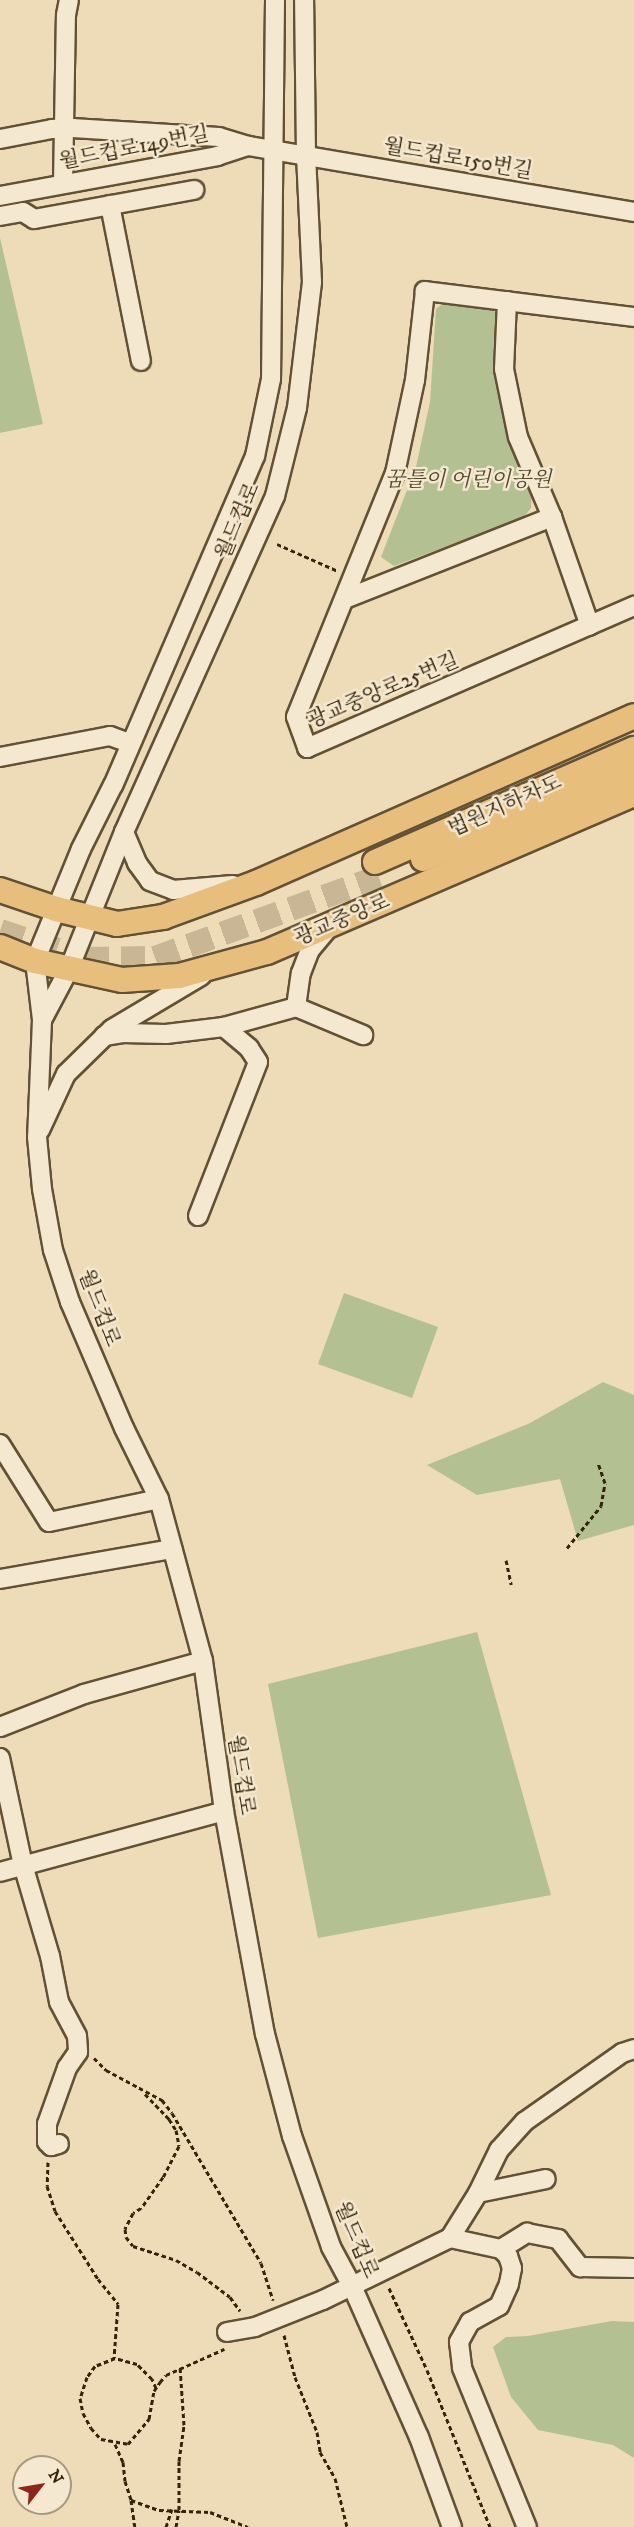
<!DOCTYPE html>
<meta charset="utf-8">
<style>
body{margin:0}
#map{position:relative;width:634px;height:2527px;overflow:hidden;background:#eedbb7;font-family:"IM FELL DW Pica","Noto Serif KR",serif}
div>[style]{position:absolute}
.green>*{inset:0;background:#b3c192}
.major-tunnel>*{height:24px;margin-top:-12px;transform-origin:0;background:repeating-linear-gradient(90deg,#c9b694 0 24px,transparent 0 36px)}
.path>*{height:3px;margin-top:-1.5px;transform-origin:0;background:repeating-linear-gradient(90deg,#342309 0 4.5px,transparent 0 7.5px)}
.roads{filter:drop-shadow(2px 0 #625134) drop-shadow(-2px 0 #625134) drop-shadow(0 2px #625134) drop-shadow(0 -2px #625134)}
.minor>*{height:18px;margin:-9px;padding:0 9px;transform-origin:9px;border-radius:9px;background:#f4e8d0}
.major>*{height:24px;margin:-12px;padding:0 12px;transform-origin:12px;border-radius:12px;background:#e7be7c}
span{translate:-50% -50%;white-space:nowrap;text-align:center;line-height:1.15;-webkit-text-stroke:5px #f4e8d0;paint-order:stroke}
.street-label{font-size:21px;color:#342309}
.park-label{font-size:21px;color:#544a2b;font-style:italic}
.north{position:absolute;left:12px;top:2455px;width:60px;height:60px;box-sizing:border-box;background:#f4e8d0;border:2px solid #a79980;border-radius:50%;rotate:59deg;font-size:16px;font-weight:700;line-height:24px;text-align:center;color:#342309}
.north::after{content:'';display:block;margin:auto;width:21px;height:27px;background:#8f2418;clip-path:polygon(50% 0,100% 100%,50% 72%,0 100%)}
</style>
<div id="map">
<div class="green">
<i style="clip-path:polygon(0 238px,43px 424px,0 433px)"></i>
<i style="clip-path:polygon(446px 301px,486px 305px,496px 313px,494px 370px,508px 439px,532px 490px,531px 508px,523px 518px,394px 566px,381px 557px,416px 467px,430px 402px,436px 309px)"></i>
<i style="clip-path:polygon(344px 1293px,438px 1327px,412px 1398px,318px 1364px)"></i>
<i style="clip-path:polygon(603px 1382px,634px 1395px,634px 1525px,578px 1541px,560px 1479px,477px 1495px,427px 1465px,530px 1423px)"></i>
<i style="clip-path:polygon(477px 1632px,551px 1895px,318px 1938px,268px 1684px)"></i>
<i style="clip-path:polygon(612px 2321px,634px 2322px,634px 2458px,613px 2445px,538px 2430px,511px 2397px,493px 2347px,506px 2337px,528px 2336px)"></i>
</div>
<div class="major-tunnel">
<i style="left:0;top:931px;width:89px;rotate:18.2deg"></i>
<i style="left:85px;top:959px;width:70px;rotate:-0.8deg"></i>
<i style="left:155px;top:958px;width:238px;rotate:-19.9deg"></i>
</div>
<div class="path">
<i style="left:277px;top:544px;width:67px;rotate:23.9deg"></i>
<i style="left:567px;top:1548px;width:54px;rotate:-51deg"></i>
<i style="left:601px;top:1506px;width:23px;rotate:-80deg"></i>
<i style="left:605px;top:1483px;width:21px;rotate:-109deg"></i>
<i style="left:506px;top:1560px;width:25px;rotate:78deg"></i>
<i style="left:94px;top:2058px;width:17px;rotate:45deg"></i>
<i style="left:106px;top:2070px;width:64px;rotate:28.2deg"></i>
<i style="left:162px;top:2100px;width:16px;rotate:52deg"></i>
<i style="left:172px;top:2113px;width:174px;rotate:59.3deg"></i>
<i style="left:261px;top:2263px;width:39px;rotate:72deg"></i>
<i style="left:145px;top:2094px;width:35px;rotate:46deg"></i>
<i style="left:169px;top:2119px;width:13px;rotate:58deg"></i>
<i style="left:176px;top:2130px;width:16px;rotate:79deg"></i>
<i style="left:179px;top:2146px;width:35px;rotate:117deg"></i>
<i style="left:163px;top:2177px;width:38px;rotate:125deg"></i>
<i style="left:141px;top:2208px;width:9px;rotate:148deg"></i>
<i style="left:133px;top:2213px;width:18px;rotate:117deg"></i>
<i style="left:125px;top:2229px;width:8px;rotate:83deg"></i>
<i style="left:126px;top:2237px;width:11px;rotate:52deg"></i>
<i style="left:133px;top:2246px;width:45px;rotate:18deg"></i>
<i style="left:176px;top:2260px;width:24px;rotate:30deg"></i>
<i style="left:197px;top:2272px;width:41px;rotate:37.1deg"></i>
<i style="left:230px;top:2297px;width:17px;rotate:54deg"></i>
<i style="left:48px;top:2162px;width:24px;rotate:92deg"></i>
<i style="left:47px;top:2186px;width:26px;rotate:72deg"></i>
<i style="left:55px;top:2211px;width:80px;rotate:57.7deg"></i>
<i style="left:98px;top:2279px;width:32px;rotate:51deg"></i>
<i style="left:118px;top:2304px;width:54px;rotate:94.2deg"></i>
<i style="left:389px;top:2288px;width:90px;rotate:65.1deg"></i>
<i style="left:427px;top:2370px;width:169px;rotate:68.1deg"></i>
<i style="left:284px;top:2335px;width:43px;rotate:75.3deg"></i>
<i style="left:295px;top:2377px;width:59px;rotate:68.2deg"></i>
<i style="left:317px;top:2432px;width:20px;rotate:81deg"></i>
<i style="left:320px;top:2452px;width:30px;rotate:60deg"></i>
<i style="left:335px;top:2478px;width:50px;rotate:76.2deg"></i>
<i style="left:156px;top:2388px;width:10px;rotate:-114deg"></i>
<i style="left:152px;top:2379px;width:21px;rotate:-135deg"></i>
<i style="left:137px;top:2364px;width:23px;rotate:-165deg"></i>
<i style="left:115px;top:2358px;width:22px;rotate:158deg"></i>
<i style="left:95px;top:2366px;width:14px;rotate:126deg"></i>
<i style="left:87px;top:2377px;width:22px;rotate:108deg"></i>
<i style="left:80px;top:2398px;width:15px;rotate:79deg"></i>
<i style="left:83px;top:2413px;width:17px;rotate:62deg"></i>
<i style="left:91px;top:2428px;width:15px;rotate:48deg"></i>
<i style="left:101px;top:2439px;width:27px;rotate:10deg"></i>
<i style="left:128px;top:2444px;width:33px;rotate:-50deg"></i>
<i style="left:149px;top:2419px;width:28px;rotate:-80deg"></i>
<i style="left:154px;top:2391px;width:11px;rotate:-56deg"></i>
<i style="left:160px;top:2382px;width:9px;rotate:-49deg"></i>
<i style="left:166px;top:2375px;width:64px;rotate:-24.1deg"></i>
<i style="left:115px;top:2444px;width:20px;rotate:66deg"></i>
<i style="left:123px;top:2462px;width:19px;rotate:84deg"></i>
<i style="left:125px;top:2481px;width:20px;rotate:72deg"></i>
<i style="left:131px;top:2500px;width:30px;rotate:20deg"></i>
<i style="left:159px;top:2510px;width:51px;rotate:2.2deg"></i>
<i style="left:210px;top:2512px;width:41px;rotate:21.5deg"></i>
<i style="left:131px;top:2500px;width:27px;rotate:82deg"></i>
<i style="left:166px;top:2527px;width:19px;rotate:-72deg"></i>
<i style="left:176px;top:2527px;width:17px;rotate:-80deg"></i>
<i style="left:179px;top:2510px;width:49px;rotate:-90deg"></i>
<i style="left:179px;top:2461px;width:36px;rotate:-82deg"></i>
<i style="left:184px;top:2425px;width:58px;rotate:-93.9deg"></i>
</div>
<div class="roads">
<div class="minor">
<i style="left:275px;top:0;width:379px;rotate:90.6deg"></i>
<i style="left:271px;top:379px;width:79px;rotate:101.7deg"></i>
<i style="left:255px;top:456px;width:358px;rotate:113.3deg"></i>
<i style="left:113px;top:785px;width:72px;rotate:116.6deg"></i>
<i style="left:81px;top:849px;width:121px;rotate:112.3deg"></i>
<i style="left:35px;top:961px;width:59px;rotate:83.2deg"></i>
<i style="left:42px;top:1020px;width:117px;rotate:92.4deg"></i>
<i style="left:37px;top:1137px;width:52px;rotate:84.5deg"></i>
<i style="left:42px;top:1189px;width:62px;rotate:79.8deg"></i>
<i style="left:53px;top:1250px;width:55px;rotate:71.9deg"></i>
<i style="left:70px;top:1302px;width:137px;rotate:66.8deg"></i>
<i style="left:124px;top:1428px;width:79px;rotate:63.8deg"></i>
<i style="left:159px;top:1499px;width:168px;rotate:74.8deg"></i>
<i style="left:203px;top:1661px;width:151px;rotate:82deg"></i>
<i style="left:224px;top:1811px;width:227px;rotate:79.6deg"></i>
<i style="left:265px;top:2034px;width:106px;rotate:75.2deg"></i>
<i style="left:292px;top:2136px;width:118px;rotate:70.6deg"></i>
<i style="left:331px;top:2247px;width:44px;rotate:61.7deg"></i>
<i style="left:352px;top:2286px;width:165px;rotate:66.1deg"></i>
<i style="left:419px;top:2437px;width:96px;rotate:69.9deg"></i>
<i style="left:0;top:139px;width:53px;rotate:-10.9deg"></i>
<i style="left:52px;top:129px;width:20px;rotate:-3deg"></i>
<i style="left:72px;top:128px;width:147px;rotate:3.5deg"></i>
<i style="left:219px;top:137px;width:30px;rotate:17deg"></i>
<i style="left:248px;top:146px;width:392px;rotate:9.7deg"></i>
<i style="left:63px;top:184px;width:169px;rotate:-89deg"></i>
<i style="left:66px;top:15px;width:15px;rotate:-79deg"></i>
<i style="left:0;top:196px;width:221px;rotate:-10.4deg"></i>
<i style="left:217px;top:156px;width:33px;rotate:-18deg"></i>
<i style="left:110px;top:205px;width:159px;rotate:78.8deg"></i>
<i style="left:0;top:216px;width:23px;rotate:-10deg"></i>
<i style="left:23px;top:212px;width:13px;rotate:32deg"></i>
<i style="left:34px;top:219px;width:163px;rotate:-10.3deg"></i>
<i style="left:507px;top:301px;width:68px;rotate:92.5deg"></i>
<i style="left:504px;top:369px;width:69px;rotate:78.4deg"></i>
<i style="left:518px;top:437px;width:87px;rotate:67deg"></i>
<i style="left:634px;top:317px;width:211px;rotate:-172.9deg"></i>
<i style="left:425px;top:291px;width:90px;rotate:96.4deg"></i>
<i style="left:415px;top:380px;width:95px;rotate:102.1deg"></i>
<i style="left:395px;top:473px;width:263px;rotate:112.1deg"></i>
<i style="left:296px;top:717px;width:33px;rotate:70deg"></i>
<i style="left:307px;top:748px;width:357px;rotate:-23.5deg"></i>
<i style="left:345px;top:599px;width:223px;rotate:-21.6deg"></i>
<i style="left:552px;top:517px;width:115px;rotate:70.8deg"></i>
<i style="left:0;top:757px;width:112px;rotate:-10.8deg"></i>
<i style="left:110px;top:736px;width:20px;rotate:20deg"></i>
<i style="left:124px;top:832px;width:34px;rotate:67deg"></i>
<i style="left:137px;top:863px;width:22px;rotate:54deg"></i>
<i style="left:150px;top:881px;width:25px;rotate:21deg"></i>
<i style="left:173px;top:890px;width:60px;rotate:-4.8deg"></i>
<i style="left:296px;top:1007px;width:34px;rotate:-82deg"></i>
<i style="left:301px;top:973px;width:25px;rotate:-69deg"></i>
<i style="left:310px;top:950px;width:31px;rotate:-50deg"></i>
<i style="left:42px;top:1020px;width:58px;rotate:-62.1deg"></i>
<i style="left:69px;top:969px;width:148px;rotate:-68.1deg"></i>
<i style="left:124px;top:832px;width:368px;rotate:-65.8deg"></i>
<i style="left:275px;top:496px;width:91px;rotate:-76deg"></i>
<i style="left:297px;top:408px;width:127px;rotate:-83.2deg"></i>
<i style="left:312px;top:282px;width:126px;rotate:-92.7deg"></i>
<i style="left:306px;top:156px;width:156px;rotate:-90.7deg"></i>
<i style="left:104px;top:1036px;width:19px;rotate:-9deg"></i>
<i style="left:123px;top:1033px;width:43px;rotate:1.3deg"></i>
<i style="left:166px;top:1034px;width:58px;rotate:-6.9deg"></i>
<i style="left:224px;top:1027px;width:75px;rotate:-15.5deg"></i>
<i style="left:296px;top:1007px;width:73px;rotate:22.7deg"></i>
<i style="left:40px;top:1130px;width:62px;rotate:-65.1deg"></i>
<i style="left:66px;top:1074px;width:64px;rotate:-44.4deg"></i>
<i style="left:112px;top:1029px;width:104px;rotate:-30.8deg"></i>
<i style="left:198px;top:1216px;width:165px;rotate:-68.7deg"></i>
<i style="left:258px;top:1062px;width:17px;rotate:-123deg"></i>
<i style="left:249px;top:1048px;width:33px;rotate:-140deg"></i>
<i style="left:0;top:1444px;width:92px;rotate:57.9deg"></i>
<i style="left:49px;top:1522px;width:112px;rotate:-11.8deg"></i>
<i style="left:0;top:1579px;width:175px;rotate:-9.9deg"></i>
<i style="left:0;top:1727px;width:90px;rotate:-21.4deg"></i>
<i style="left:84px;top:1694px;width:123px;rotate:-15.5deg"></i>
<i style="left:0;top:1758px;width:109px;rotate:77.9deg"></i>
<i style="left:23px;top:1865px;width:95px;rotate:73.5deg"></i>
<i style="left:50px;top:1956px;width:47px;rotate:78.9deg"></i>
<i style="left:59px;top:2002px;width:38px;rotate:62deg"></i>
<i style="left:77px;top:2036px;width:16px;rotate:86deg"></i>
<i style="left:78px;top:2052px;width:19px;rotate:125deg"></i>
<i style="left:67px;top:2068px;width:59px;rotate:109.7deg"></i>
<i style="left:47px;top:2124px;width:18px;rotate:90deg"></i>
<i style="left:47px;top:2142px;width:6px;rotate:45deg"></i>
<i style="left:51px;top:2146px;width:8px;rotate:-14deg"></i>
<i style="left:0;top:1872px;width:232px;rotate:-15.2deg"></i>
<i style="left:478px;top:2193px;width:69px;rotate:-11.6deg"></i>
<i style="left:450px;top:2238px;width:52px;rotate:12.2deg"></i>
<i style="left:501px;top:2249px;width:31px;rotate:-32deg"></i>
<i style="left:527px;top:2233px;width:32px;rotate:11deg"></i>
<i style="left:558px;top:2239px;width:36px;rotate:52deg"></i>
<i style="left:580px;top:2267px;width:54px;rotate:1.1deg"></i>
<i style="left:501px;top:2249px;width:10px;rotate:45deg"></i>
<i style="left:508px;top:2256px;width:13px;rotate:72deg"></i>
<i style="left:512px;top:2268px;width:16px;rotate:101deg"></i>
<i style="left:509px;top:2284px;width:24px;rotate:114deg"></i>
<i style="left:499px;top:2306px;width:33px;rotate:151deg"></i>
<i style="left:470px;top:2322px;width:23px;rotate:119deg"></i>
<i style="left:459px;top:2342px;width:26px;rotate:83deg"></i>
<i style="left:462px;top:2368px;width:172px;rotate:67.8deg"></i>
<i style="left:227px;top:2332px;width:28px;rotate:-10deg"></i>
<i style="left:255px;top:2327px;width:73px;rotate:-21.7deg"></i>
<i style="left:323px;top:2300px;width:141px;rotate:-26deg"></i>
<i style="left:450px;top:2238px;width:53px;rotate:-58.1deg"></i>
<i style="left:478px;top:2193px;width:48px;rotate:-64deg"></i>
<i style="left:499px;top:2150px;width:38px;rotate:-48deg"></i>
<i style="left:524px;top:2122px;width:120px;rotate:-35.1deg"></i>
<i style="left:622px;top:2053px;width:13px;rotate:-18deg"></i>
</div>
<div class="major">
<i style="left:423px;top:859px;width:228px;rotate:-22.4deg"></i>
<i style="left:375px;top:862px;width:283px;rotate:-23.6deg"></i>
<i style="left:0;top:890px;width:59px;rotate:18.7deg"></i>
<i style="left:56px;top:909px;width:63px;rotate:13.8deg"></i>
<i style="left:117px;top:924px;width:47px;rotate:-8.7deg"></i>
<i style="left:163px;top:917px;width:99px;rotate:-20.1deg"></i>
<i style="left:256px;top:883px;width:413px;rotate:-23.8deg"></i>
<i style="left:0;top:947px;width:38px;rotate:22deg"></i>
<i style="left:35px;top:961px;width:89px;rotate:12.3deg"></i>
<i style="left:122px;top:980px;width:57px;rotate:-4deg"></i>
<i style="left:179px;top:976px;width:91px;rotate:-15.3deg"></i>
<i style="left:267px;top:952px;width:400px;rotate:-23.3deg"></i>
</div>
</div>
<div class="street-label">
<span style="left:134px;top:148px;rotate:-11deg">월드컵로149번길</span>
<span style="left:458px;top:159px;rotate:10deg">월드컵로150번길</span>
<span style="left:238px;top:521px;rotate:-67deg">월드컵로</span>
<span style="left:383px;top:691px;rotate:-23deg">광교중앙로25번길</span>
<span style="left:505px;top:806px;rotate:-24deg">법원지하차도</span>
<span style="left:342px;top:920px;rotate:-23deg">광교중앙로</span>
<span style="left:99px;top:1308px;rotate:69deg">월드컵로</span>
<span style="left:241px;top:1775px;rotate:81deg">월드컵로</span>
<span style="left:356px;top:2240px;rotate:67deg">월드컵로</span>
</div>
<div class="park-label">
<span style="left:468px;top:480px">꿈틀이 어린이공원</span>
</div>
<div class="north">N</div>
</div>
